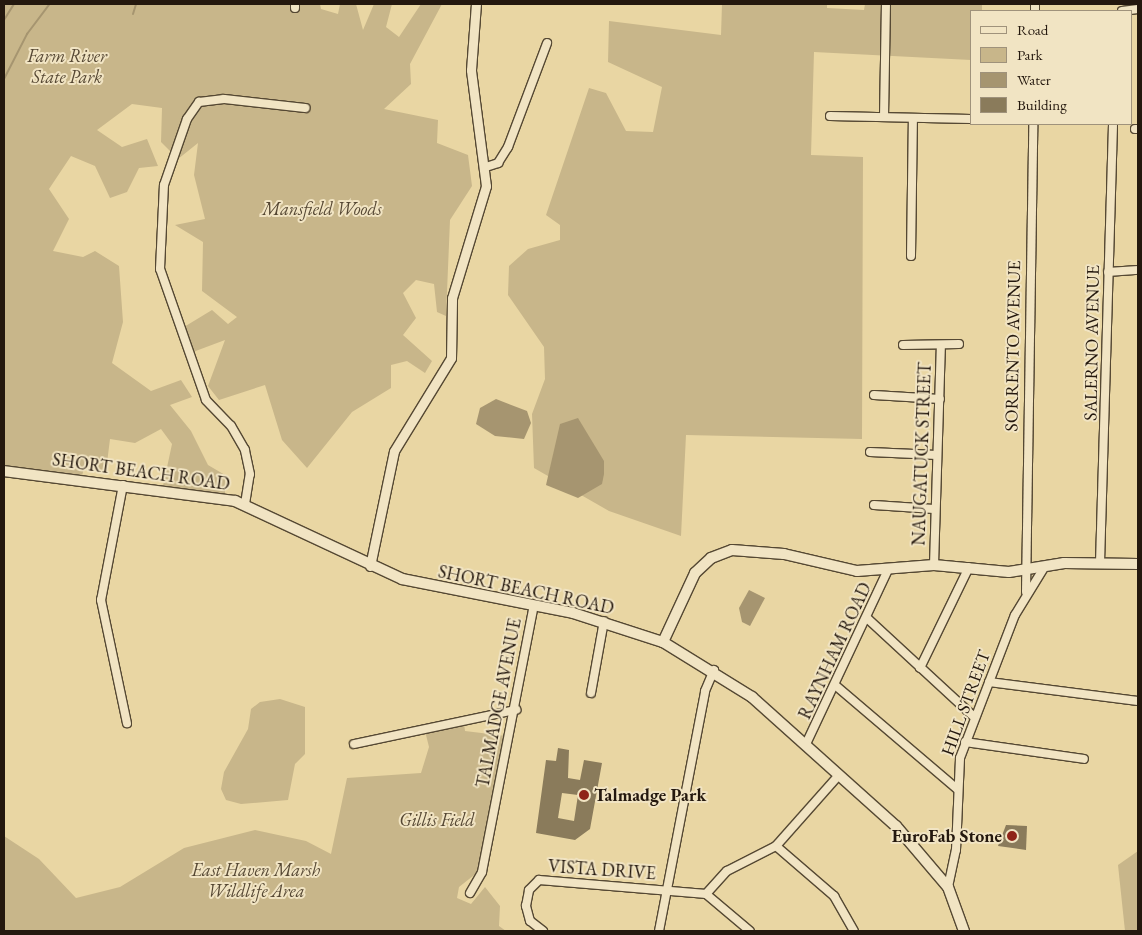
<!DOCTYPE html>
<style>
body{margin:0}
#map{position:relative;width:1142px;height:935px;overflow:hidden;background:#e9d6a3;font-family:"EB Garamond",serif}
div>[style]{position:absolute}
.green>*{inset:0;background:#c8b68a}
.water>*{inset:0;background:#a69570}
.stream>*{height:2px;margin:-1px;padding:0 1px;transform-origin:1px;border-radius:1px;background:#a69570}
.building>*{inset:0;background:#8a7b5b}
.roads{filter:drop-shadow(1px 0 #554833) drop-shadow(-1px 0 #554833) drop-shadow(0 1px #554833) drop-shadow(0 -1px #554833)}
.minor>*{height:8px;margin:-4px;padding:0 4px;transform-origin:4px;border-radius:4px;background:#f1e4c3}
.tertiary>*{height:9px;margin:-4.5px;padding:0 4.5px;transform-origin:4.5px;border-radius:4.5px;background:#f1e4c3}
.secondary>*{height:10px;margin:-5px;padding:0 5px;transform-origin:5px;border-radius:5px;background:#f1e4c3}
.dots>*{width:14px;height:14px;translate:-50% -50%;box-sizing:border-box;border:2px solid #f1e4c3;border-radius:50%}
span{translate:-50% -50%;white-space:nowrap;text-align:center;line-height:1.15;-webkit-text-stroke:4px #f1e4c3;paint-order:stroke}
.park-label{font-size:18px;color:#554733;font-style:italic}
.street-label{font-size:18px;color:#24180e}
.poi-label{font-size:18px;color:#24180e;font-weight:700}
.left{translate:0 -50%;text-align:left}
.right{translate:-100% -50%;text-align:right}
.frame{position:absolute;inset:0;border:5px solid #24180e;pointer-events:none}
.legend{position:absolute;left:970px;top:10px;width:162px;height:115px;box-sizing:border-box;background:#f1e4c3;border:1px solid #9f927b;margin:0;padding:6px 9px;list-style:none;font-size:15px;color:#24180e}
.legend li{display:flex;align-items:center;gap:10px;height:25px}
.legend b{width:25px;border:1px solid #9f927b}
</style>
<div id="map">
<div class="green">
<i style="clip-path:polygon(4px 4px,320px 4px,321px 9px,338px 14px,340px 4px,356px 4px,363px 30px,374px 4px,392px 4px,386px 27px,399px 37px,421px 4px,442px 4px,410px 64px,411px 84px,384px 109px,438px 120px,437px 143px,468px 155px,472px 186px,450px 220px,446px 316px,437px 312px,434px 284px,416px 280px,403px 293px,416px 318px,403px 335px,432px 361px,425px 373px,407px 361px,391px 365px,391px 388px,352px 412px,307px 468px,282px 440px,265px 385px,219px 400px,208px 386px,225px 340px,193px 352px,184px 327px,212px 310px,228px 324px,237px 317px,202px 291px,203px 242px,175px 225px,205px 219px,194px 175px,198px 143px,178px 159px,161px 142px,162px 108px,132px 104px,97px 130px,122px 147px,147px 139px,158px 166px,139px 168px,127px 192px,110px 198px,95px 166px,71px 156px,49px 189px,69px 219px,53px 251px,83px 257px,95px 251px,119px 266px,123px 322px,112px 363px,151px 391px,181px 380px,192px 397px,170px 405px,191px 431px,208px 465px,225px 475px,225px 496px,163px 486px,172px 444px,161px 429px,135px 443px,110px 439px,106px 471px,84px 468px,82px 476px,4px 465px)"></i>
<i style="clip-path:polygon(722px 4px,827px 4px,827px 8px,864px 10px,865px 4px,982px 4px,982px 11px,971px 11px,971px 60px,814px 52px,811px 155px,863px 157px,862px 439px,686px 435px,681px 536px,609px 511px,534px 468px,532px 414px,545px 379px,544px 347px,508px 295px,509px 266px,528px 249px,560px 240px,560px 225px,546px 215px,589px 88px,606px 93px,626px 131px,653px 132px,662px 87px,608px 62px,609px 21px,721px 35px)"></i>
<i style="clip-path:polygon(280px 699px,305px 707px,305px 754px,295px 764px,288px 800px,241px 804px,226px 800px,221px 789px,224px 772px,248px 729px,251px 709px,260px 702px)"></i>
<i style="clip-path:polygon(464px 723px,465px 731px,506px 736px,478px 872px,459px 887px,457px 898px,471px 904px,485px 887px,500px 906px,499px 926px,506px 931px,4px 931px,4px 836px,39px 859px,76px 898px,120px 887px,184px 848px,255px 830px,306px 841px,331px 854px,347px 778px,421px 773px,429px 747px,425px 731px)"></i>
<i style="clip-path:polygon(1138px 851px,1138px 931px,1125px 931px,1118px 865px)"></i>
</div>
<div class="water">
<i style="clip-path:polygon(496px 399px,527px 411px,531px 423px,524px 439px,495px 436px,476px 424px,480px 408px)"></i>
<i style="clip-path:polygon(578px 418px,604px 461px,604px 474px,602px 484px,578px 498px,546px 485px,560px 424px)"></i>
<i style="clip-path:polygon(749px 590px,765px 598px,750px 626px,742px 622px,739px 608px)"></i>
</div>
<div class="stream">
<i style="left:133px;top:14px;width:10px;rotate:-73deg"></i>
<i style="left:4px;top:20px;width:19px;rotate:-58deg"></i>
<i style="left:4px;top:79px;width:51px;rotate:-62.9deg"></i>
<i style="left:27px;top:34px;width:38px;rotate:-53deg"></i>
</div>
<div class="building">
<i style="clip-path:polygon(evenodd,558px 748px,569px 750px,568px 778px,580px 780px,584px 760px,602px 763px,590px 829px,575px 840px,536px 833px,546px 760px,556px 761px,558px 748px,562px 793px,578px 795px,574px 821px,558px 818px,562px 793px)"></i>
<i style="clip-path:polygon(1006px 825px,1027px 826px,1026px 850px,998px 846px)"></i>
</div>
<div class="roads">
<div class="minor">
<i style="left:295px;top:8px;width:4px;rotate:-90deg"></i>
<i style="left:1035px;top:11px;width:7px;rotate:-90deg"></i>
<i style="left:1122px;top:11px;width:16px;rotate:-7deg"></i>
<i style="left:830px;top:116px;width:141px;rotate:1.2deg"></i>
<i style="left:884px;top:117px;width:113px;rotate:-89deg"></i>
<i style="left:1135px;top:129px;width:3px"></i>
<i style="left:486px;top:167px;width:13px;rotate:-18deg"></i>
<i style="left:498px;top:163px;width:19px;rotate:-58deg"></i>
<i style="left:508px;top:147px;width:111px;rotate:-69.4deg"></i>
<i style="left:911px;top:256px;width:138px;rotate:-89.2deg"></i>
<i style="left:1108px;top:272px;width:30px;rotate:-4deg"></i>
<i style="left:903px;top:345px;width:56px;rotate:-1deg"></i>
<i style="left:874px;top:395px;width:66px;rotate:3.5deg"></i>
<i style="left:870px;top:452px;width:67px;rotate:2.6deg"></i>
<i style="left:123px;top:485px;width:117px;rotate:100.8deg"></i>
<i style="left:101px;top:600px;width:126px;rotate:78.1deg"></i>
<i style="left:245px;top:504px;width:30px;rotate:-81deg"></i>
<i style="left:250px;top:474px;width:25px;rotate:-102deg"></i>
<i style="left:245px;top:450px;width:28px;rotate:-120deg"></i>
<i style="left:231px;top:426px;width:36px;rotate:-134deg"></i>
<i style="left:206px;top:400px;width:139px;rotate:-109.3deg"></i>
<i style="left:160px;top:269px;width:84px;rotate:-87.3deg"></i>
<i style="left:164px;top:185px;width:70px;rotate:-70.8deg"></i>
<i style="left:187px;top:119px;width:21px;rotate:-55deg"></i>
<i style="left:199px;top:102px;width:25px;rotate:-7deg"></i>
<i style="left:224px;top:99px;width:82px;rotate:6.3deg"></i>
<i style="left:874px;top:505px;width:60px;rotate:3.8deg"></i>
<i style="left:1100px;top:563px;width:439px;rotate:-88.3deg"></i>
<i style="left:934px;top:565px;width:220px;rotate:-88.2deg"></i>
<i style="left:1026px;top:592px;width:468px;rotate:-89.1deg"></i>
<i style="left:868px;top:619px;width:143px;rotate:42.7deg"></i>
<i style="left:920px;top:668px;width:112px;rotate:-64.1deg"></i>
<i style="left:989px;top:682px;width:150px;rotate:7.3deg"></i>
<i style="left:835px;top:685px;width:160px;rotate:40.4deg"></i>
<i style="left:591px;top:693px;width:73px;rotate:-79.8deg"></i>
<i style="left:965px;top:742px;width:120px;rotate:8.1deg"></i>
<i style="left:354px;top:744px;width:166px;rotate:-11.9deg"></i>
<i style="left:806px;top:744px;width:192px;rotate:-64.8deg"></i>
<i style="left:776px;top:846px;width:77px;rotate:40.8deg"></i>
<i style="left:834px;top:896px;width:40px;rotate:60.3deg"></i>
<i style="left:948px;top:887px;width:38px;rotate:-78deg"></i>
<i style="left:956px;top:850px;width:92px;rotate:-87.5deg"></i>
<i style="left:960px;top:758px;width:153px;rotate:-69deg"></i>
<i style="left:1015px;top:615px;width:57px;rotate:-58.5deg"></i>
<i style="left:470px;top:893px;width:24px;rotate:-60deg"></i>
<i style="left:482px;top:872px;width:272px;rotate:-79deg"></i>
<i style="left:706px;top:894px;width:57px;rotate:40.1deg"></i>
<i style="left:543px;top:931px;width:16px;rotate:-142deg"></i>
<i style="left:530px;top:921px;width:16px;rotate:-105deg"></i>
<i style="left:526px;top:906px;width:16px;rotate:-79deg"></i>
<i style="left:529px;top:890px;width:14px;rotate:-45deg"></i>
<i style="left:539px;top:880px;width:168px;rotate:4.8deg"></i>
<i style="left:706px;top:894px;width:31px;rotate:-48deg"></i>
<i style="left:727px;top:871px;width:55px;rotate:-27deg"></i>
<i style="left:776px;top:846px;width:95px;rotate:-48.4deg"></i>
<i style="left:659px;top:931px;width:244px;rotate:-79.1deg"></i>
<i style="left:705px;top:691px;width:23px;rotate:-67deg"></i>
</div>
<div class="tertiary">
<i style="left:370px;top:566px;width:117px;rotate:-78.2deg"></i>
<i style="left:394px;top:451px;width:109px;rotate:-58.5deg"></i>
<i style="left:451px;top:358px;width:60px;rotate:-89deg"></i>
<i style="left:452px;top:298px;width:117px;rotate:-73.1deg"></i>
<i style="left:486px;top:186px;width:117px;rotate:-97.4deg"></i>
<i style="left:471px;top:70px;width:66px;rotate:-85.7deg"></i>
</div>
<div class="secondary">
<i style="left:4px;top:471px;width:233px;rotate:7.4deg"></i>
<i style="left:235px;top:501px;width:184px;rotate:25deg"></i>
<i style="left:402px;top:579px;width:174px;rotate:11.2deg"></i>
<i style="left:573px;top:613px;width:95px;rotate:17.9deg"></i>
<i style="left:663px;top:642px;width:105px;rotate:31.7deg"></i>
<i style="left:752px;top:697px;width:193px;rotate:41.9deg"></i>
<i style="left:896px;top:826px;width:80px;rotate:49.6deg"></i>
<i style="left:948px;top:887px;width:47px;rotate:70deg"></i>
<i style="left:663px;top:642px;width:76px;rotate:-65.1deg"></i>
<i style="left:695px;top:573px;width:22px;rotate:-43deg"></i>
<i style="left:711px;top:558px;width:22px;rotate:-21deg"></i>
<i style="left:732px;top:550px;width:52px;rotate:4.4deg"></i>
<i style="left:784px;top:554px;width:75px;rotate:13.1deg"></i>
<i style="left:857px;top:571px;width:77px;rotate:-4.5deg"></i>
<i style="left:934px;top:565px;width:75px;rotate:5.3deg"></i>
<i style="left:1009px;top:572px;width:56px;rotate:-9.3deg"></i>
<i style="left:1064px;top:563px;width:74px;rotate:0.8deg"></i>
</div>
</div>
<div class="dots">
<i style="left:584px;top:795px;background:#8f2418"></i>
<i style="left:1012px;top:836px;background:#8f2418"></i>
</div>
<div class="park-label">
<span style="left:67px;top:67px">Farm River<br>State Park</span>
<span style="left:322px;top:209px">Mansfield Woods</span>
<span style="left:437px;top:820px">Gillis Field</span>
<span style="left:256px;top:881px">East Haven Marsh<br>Wildlife Area</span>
</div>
<div class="street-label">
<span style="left:1092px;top:343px;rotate:-89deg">SALERNO AVENUE</span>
<span style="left:1013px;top:346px;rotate:-89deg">SORRENTO AVENUE</span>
<span style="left:922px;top:454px;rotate:-88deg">NAUGATUCK STREET</span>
<span style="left:141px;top:472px;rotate:8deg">SHORT BEACH ROAD</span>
<span style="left:526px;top:590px;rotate:12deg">SHORT BEACH ROAD</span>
<span style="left:835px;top:651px;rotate:-65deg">RAYNHAM ROAD</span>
<span style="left:499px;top:703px;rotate:-79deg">TALMADGE AVENUE</span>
<span style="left:966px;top:703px;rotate:-70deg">HILL STREET</span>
<span style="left:602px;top:870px;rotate:4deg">VISTA DRIVE</span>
</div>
<div class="poi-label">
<span class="left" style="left:594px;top:795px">Talmadge Park</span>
<span class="right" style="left:1002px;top:836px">EuroFab Stone</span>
</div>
<div class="frame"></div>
<ul class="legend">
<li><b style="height:6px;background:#f1e4c3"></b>Road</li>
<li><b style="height:14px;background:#c8b68a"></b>Park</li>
<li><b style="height:14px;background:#a69570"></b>Water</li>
<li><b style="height:14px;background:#8a7b5b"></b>Building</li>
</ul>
</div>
